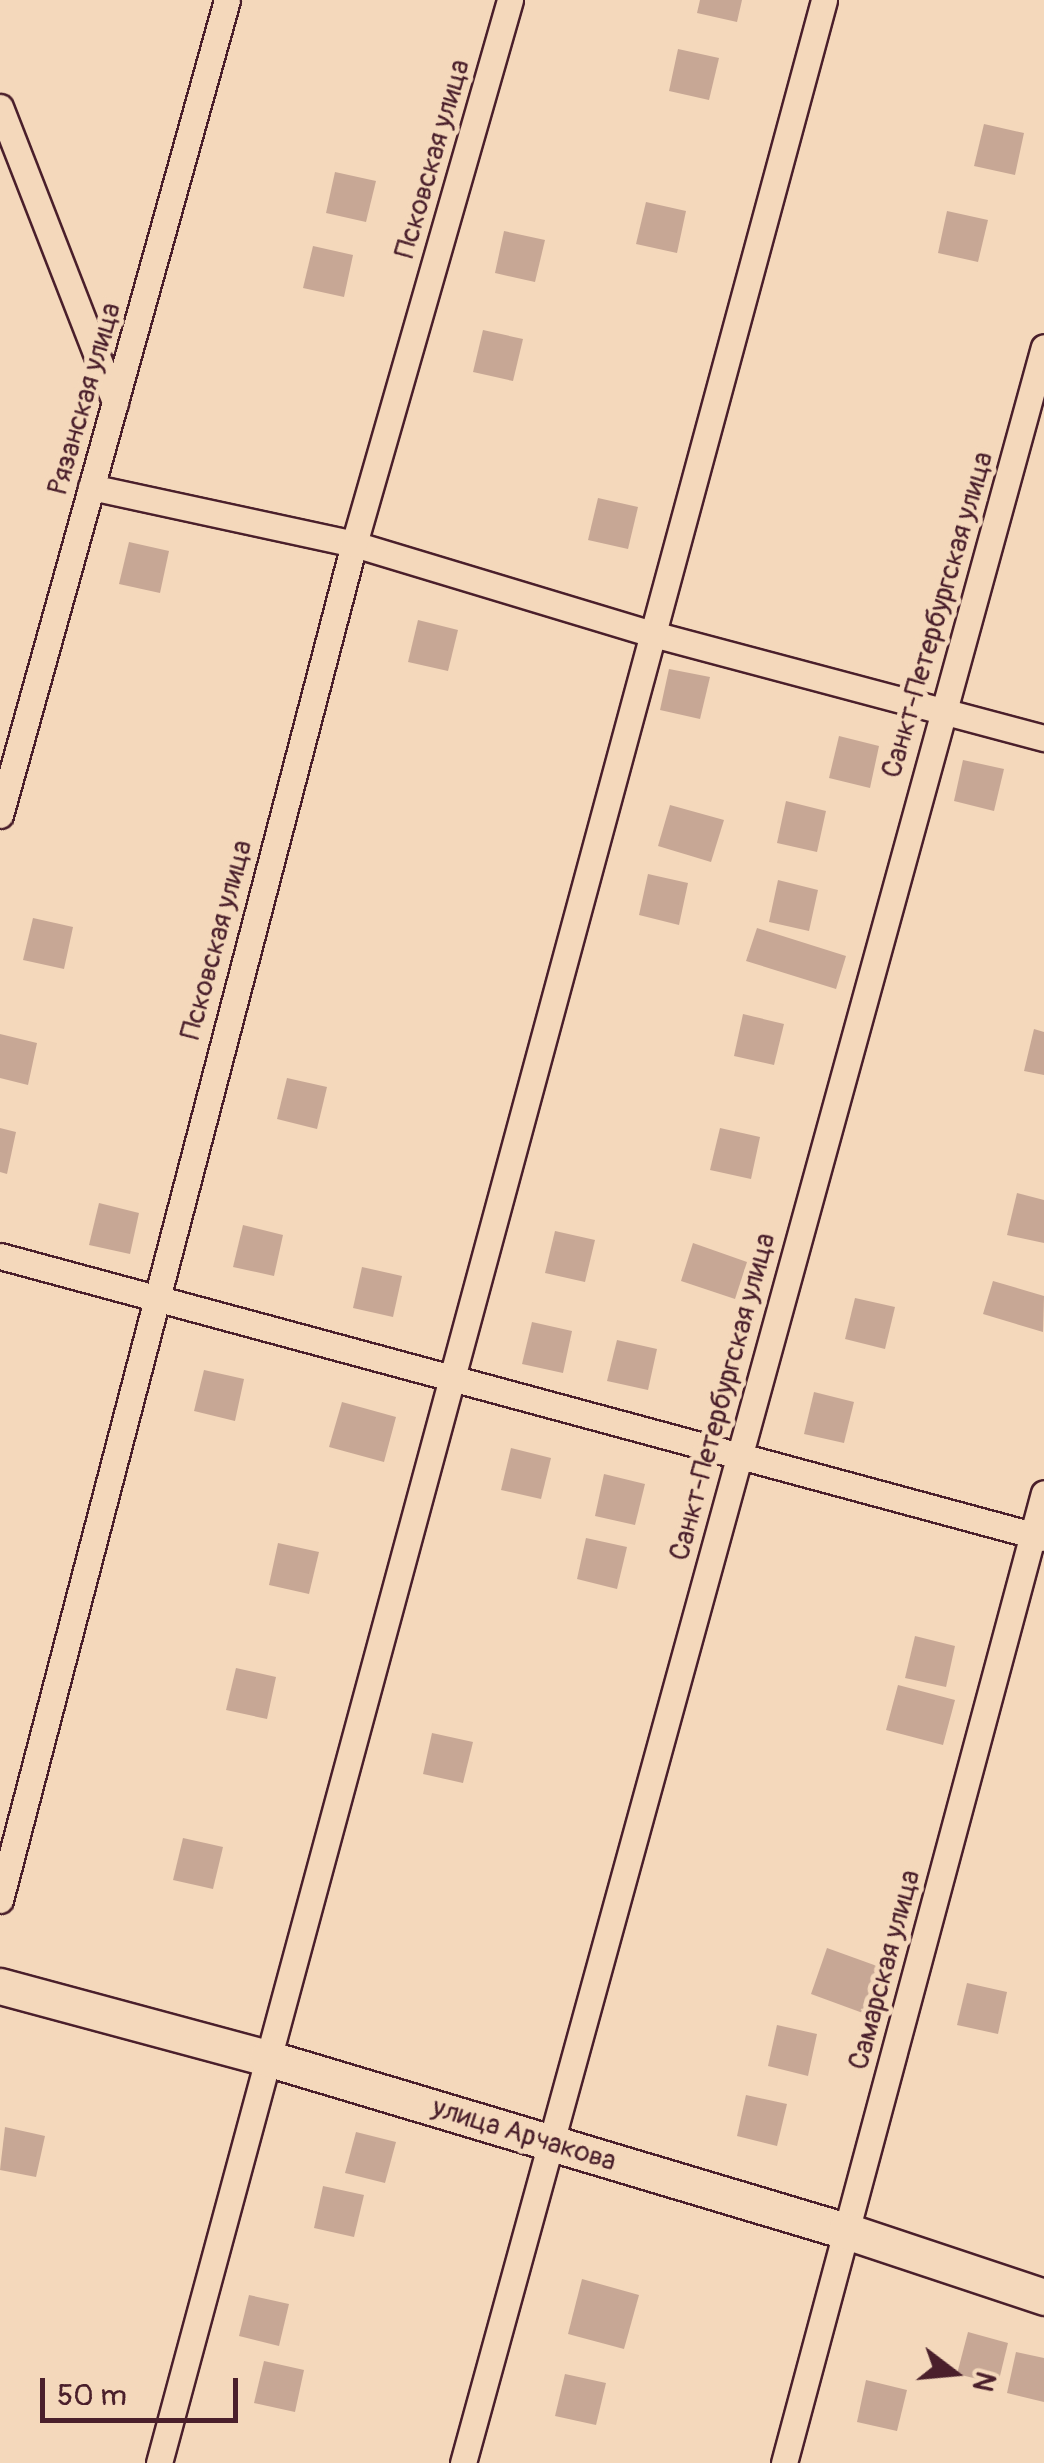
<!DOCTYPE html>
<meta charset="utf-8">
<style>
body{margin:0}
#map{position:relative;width:1044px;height:2463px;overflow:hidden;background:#f4d8bb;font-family:Pangolin,sans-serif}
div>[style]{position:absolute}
.building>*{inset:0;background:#c7a795}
.roads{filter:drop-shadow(2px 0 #4a1f2b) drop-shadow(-2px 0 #4a1f2b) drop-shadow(0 2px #4a1f2b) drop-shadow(0 -2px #4a1f2b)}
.street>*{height:25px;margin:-12.5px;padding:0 12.5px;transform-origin:12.5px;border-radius:12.5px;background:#f4d8bb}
.secondary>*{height:35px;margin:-17.5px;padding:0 17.5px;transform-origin:17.5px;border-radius:17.5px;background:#f4d8bb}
span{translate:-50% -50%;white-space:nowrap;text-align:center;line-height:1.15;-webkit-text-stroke:10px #f4d8bb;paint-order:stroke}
.street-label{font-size:28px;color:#4a1f2b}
.north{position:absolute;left:904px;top:2323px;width:100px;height:100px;-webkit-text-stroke:8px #f4d8bb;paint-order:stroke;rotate:106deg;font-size:28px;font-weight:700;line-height:40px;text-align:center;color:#4a1f2b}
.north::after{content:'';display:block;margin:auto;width:35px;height:45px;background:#4a1f2b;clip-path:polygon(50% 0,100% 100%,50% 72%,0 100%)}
.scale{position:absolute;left:40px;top:2378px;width:198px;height:45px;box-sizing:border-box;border:5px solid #4a1f2b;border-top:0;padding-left:12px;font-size:30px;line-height:35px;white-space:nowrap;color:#4a1f2b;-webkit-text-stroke:8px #f4d8bb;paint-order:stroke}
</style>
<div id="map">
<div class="building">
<i style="clip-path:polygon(700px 0,742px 0,737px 22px,697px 13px)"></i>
<i style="clip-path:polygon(678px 49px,719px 58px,709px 100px,669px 91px)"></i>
<i style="clip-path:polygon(984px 124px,1024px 133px,1015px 175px,974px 166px)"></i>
<i style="clip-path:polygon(335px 172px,376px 181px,366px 222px,326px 213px)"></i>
<i style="clip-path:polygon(646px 202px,686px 211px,677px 253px,636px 244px)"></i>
<i style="clip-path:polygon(947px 211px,988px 220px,978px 262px,938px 253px)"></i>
<i style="clip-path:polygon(504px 231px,545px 240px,535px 282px,495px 273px)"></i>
<i style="clip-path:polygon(313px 246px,353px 255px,344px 297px,303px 288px)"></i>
<i style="clip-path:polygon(483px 330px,523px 339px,513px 381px,473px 372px)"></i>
<i style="clip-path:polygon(598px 498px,638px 507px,628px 549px,588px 540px)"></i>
<i style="clip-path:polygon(129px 542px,169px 551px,160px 593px,119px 584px)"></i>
<i style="clip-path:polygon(418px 620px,458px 630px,448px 671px,408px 662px)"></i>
<i style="clip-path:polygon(669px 669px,710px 677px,700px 719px,660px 710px)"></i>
<i style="clip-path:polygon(839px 736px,879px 746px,870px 788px,829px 778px)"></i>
<i style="clip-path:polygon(963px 760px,1004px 769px,994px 811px,954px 801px)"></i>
<i style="clip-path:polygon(786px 801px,826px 811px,817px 852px,777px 843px)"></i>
<i style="clip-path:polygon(670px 805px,724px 820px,711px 862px,658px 846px)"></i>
<i style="clip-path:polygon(648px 874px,688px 883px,679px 925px,639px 915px)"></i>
<i style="clip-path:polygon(778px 880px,818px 890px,809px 931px,769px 922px)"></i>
<i style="clip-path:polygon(33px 918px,73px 927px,64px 969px,23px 960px)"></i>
<i style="clip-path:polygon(757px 928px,846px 956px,836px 989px,746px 961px)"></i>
<i style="clip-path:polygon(743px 1014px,784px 1024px,774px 1065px,734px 1056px)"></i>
<i style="clip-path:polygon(1034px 1029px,1044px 1032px,1044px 1075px,1024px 1071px)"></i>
<i style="clip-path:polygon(0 1034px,37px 1043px,28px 1085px,0 1078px)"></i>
<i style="clip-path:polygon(287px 1078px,327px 1087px,317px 1129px,277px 1119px)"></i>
<i style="clip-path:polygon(0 1128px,16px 1132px,7px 1174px,0 1172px)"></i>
<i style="clip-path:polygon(720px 1128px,760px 1137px,751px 1179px,710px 1170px)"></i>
<i style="clip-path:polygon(1017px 1193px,1044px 1200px,1044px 1243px,1007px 1235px)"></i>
<i style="clip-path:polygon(99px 1203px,139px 1213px,130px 1254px,89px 1245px)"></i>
<i style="clip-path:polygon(243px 1225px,283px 1235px,274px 1276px,233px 1267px)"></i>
<i style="clip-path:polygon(555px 1231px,595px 1240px,585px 1282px,545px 1273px)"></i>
<i style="clip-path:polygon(693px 1243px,747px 1262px,735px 1299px,681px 1281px)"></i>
<i style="clip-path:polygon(362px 1267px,402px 1276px,393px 1317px,353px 1308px)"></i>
<i style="clip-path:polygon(993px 1281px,1044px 1296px,1043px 1332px,983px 1314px)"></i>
<i style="clip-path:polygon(855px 1298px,895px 1307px,885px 1349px,845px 1339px)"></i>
<i style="clip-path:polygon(532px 1322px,572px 1331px,563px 1373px,522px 1364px)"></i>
<i style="clip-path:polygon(617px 1340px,657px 1349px,648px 1390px,607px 1381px)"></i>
<i style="clip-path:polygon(204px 1370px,244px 1379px,235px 1421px,194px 1411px)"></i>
<i style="clip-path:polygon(814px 1392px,854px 1402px,844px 1443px,804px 1434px)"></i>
<i style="clip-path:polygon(342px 1402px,396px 1417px,384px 1462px,329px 1447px)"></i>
<i style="clip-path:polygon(511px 1448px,551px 1458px,541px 1499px,501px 1490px)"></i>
<i style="clip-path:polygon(604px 1474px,645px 1484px,635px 1525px,595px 1516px)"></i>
<i style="clip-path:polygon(586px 1538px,627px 1547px,617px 1589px,577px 1579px)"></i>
<i style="clip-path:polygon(278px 1543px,319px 1552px,309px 1594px,269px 1585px)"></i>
<i style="clip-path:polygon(915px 1636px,955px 1646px,946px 1687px,905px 1678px)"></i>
<i style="clip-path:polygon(236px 1668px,276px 1677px,267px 1719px,226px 1710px)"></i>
<i style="clip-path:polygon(898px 1685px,955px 1700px,943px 1745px,886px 1730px)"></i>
<i style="clip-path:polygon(432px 1733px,473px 1742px,463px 1783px,423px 1774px)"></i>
<i style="clip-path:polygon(183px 1838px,223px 1847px,213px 1889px,173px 1880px)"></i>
<i style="clip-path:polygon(827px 1948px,888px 1970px,871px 2016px,811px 1994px)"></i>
<i style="clip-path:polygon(967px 1983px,1007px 1992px,998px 2034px,957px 2025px)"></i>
<i style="clip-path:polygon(777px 2025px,817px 2034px,808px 2076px,768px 2066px)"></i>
<i style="clip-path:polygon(746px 2095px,787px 2104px,777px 2146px,737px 2136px)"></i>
<i style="clip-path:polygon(5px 2127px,45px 2136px,36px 2177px,0 2170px)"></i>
<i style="clip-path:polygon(356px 2132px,396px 2142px,385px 2183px,345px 2173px)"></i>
<i style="clip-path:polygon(323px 2186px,364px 2195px,354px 2237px,314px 2228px)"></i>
<i style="clip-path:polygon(582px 2279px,639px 2295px,624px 2349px,568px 2334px)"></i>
<i style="clip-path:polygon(249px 2295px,289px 2304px,279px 2346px,239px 2336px)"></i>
<i style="clip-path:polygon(968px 2332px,1008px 2343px,998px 2384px,957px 2374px)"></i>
<i style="clip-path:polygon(1016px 2352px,1044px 2358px,1044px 2402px,1007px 2393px)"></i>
<i style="clip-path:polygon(264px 2361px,304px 2370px,295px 2412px,254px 2403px)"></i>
<i style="clip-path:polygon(565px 2374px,606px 2383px,596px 2425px,555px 2416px)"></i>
<i style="clip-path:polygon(866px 2380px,907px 2390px,897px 2431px,857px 2422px)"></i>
</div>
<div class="roads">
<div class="street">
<i style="left:0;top:107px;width:317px;rotate:68.7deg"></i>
<i style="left:91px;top:487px;width:269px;rotate:12.2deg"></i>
<i style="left:354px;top:544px;width:308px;rotate:16.8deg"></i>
<i style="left:649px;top:633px;width:409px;rotate:14.9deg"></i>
<i style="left:0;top:815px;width:846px;rotate:-74.44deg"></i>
<i style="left:0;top:1256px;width:1081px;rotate:15.12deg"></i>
<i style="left:0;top:1900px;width:1401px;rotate:-75.37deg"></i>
<i style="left:354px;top:544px;width:566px;rotate:-74deg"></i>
<i style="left:159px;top:2463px;width:2551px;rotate:-74.89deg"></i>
<i style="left:463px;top:2463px;width:2194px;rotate:-74.65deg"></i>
<i style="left:784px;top:2463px;width:1004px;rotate:-75deg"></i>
</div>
<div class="secondary">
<i style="left:0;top:1986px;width:277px;rotate:15.1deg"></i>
<i style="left:267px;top:2058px;width:604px;rotate:16.64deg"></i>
<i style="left:846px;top:2231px;width:209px;rotate:18.4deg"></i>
</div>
</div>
<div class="street-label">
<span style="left:433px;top:159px;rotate:-74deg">Псковская улица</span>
<span style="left:85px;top:399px;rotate:-74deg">Рязанская улица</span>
<span style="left:938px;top:615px;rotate:-74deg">Санкт-Петербургская улица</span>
<span style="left:217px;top:940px;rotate:-75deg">Псковская улица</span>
<span style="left:723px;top:1397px;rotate:-75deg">Санкт-Петербургская улица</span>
<span style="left:885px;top:1970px;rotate:-75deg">Самарская улица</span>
<span style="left:524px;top:2135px;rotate:17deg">улица Арчакова</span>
</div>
<div class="north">N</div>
<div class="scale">50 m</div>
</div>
